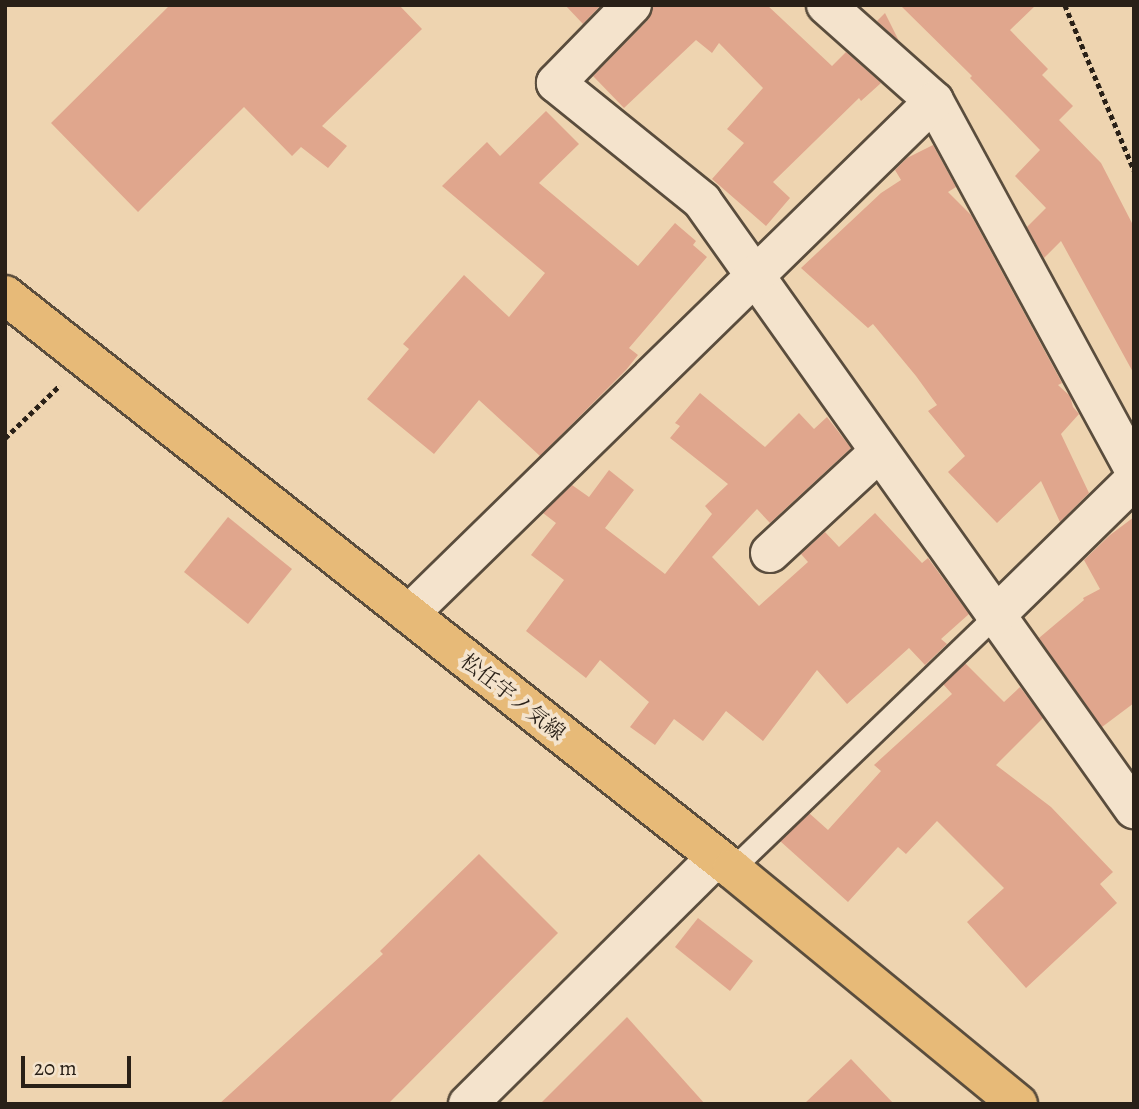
<!DOCTYPE html>
<meta charset="utf-8">
<style>
body{margin:0}
#map{position:relative;width:1139px;height:1109px;overflow:hidden;background:#eed4b0;font-family:Alegreya,"Noto Serif JP",serif}
div>[style]{position:absolute}
.building>*{inset:0;background:#e0a68d}
.path>*{height:4.5px;margin-top:-2.25px;transform-origin:0;background:repeating-linear-gradient(90deg,#292017 0 5px,transparent 0 8.5px)}
.roads{filter:drop-shadow(2px 0 #5a4d3d) drop-shadow(-2px 0 #5a4d3d) drop-shadow(0 2px #5a4d3d) drop-shadow(0 -2px #5a4d3d)}
.lane>*{height:21px;margin:-10.5px;padding:0 10.5px;transform-origin:10.5px;border-radius:10.5px;background:#f4e3cc}
.street>*{height:38px;margin:-19px;padding:0 19px;transform-origin:19px;border-radius:19px;background:#f4e3cc}
.primary>*{height:38px;margin:-19px;padding:0 19px;transform-origin:19px;border-radius:19px;background:#e7ba78}
span{translate:-50% -50%;white-space:nowrap;text-align:center;line-height:1.15;-webkit-text-stroke:7px #f4e3cc;paint-order:stroke}
.street-label{font-size:21px;color:#292017}
.frame{position:absolute;inset:0;border:7px solid #292017;pointer-events:none}
.scale{position:absolute;left:21px;top:1056px;width:110px;height:32px;box-sizing:border-box;border:4px solid #292017;border-top:0;padding-left:9px;font-size:21px;line-height:24px;white-space:nowrap;color:#292017;-webkit-text-stroke:5px #f4e3cc;paint-order:stroke}
</style>
<div id="map">
<div class="building">
<i style="clip-path:polygon(170px 5px,399px 5px,422px 29px,322px 126px,347px 146px,328px 168px,301px 147px,292px 156px,244px 107px,138px 212px,51px 123px)"></i>
<i style="clip-path:polygon(565px 5px,601px 5px,583px 24px)"></i>
<i style="clip-path:polygon(653px 5px,767px 5px,832px 66px,846px 52px,881px 83px,861px 101px,859px 98px,773px 182px,790px 198px,766px 226px,712px 179px,744px 143px,727px 129px,763px 88px,719px 43px,712px 53px,696px 40px,624px 108px,593px 76px,648px 20px)"></i>
<i style="clip-path:polygon(900px 5px,1036px 5px,1010px 30px,1048px 69px,1042px 75px,1073px 106px,1059px 120px,1101px 163px,1134px 227px,1134px 374px,1061px 241px,1044px 258px,1027px 227px,1046px 208px,1015px 176px,1040px 150px,970px 78px,972px 76px)"></i>
<i style="clip-path:polygon(885px 13px,899px 41px,877px 21px)"></i>
<i style="clip-path:polygon(546px 111px,579px 144px,539px 183px,638px 266px,675px 223px,696px 241px,693px 245px,707px 257px,629px 348px,638px 355px,626px 370px,540px 456px,479px 400px,434px 454px,367px 399px,409px 349px,403px 344px,464px 275px,509px 317px,545px 273px,442px 186px,487px 142px,500px 156px)"></i>
<i style="clip-path:polygon(933px 145px,956px 187px,948px 192px,971px 215px,1062px 383px,1058px 385px,1070px 396px,1073px 407px,1079px 414px,1061px 434px,1089px 493px,1060px 522px,1041px 481px,997px 523px,948px 472px,965px 456px,928px 411px,937px 405px,916px 376px,873px 324px,868px 328px,801px 268px,881px 193px,901px 180px,895px 170px,907px 158px)"></i>
<i style="clip-path:polygon(700px 393px,765px 447px,799px 413px,814px 429px,827px 417px,851px 448px,770px 523px,757px 509px,712px 557px,759px 606px,808px 562px,801px 554px,825px 532px,839px 547px,875px 513px,922px 563px,928px 558px,969px 614px,941px 639px,947px 644px,925px 665px,909px 648px,847px 704px,817px 670px,763px 741px,726px 711px,703px 741px,674px 719px,655px 745px,630px 727px,649px 702px,600px 660px,586px 678px,526px 631px,564px 580px,531px 555px,556px 523px,543px 513px,572px 485px,589px 497px,609px 470px,634px 490px,605px 528px,665px 574px,712px 514px,705px 506px,728px 484px,670px 438px,680px 426px,675px 423px)"></i>
<i style="clip-path:polygon(228px 517px,292px 569px,248px 624px,184px 572px)"></i>
<i style="clip-path:polygon(1134px 517px,1134px 703px,1102px 727px,1039px 638px,1084px 600px,1083px 598px,1100px 589px,1084px 560px,1110px 535px)"></i>
<i style="clip-path:polygon(965px 663px,1004px 702px,1020px 687px,1043px 718px,996px 765px,1051px 807px,1113px 872px,1100px 884px,1117px 903px,1026px 988px,967px 922px,1004px 888px,937px 821px,906px 854px,898px 847px,848px 902px,780px 841px,809px 813px,828px 830px,881px 771px,874px 765px,952px 694px,943px 684px)"></i>
<i style="clip-path:polygon(479px 854px,558px 933px,388px 1104px,219px 1104px,383px 954px,380px 951px)"></i>
<i style="clip-path:polygon(698px 918px,753px 961px,730px 991px,675px 947px)"></i>
<i style="clip-path:polygon(627px 1017px,705px 1104px,540px 1104px)"></i>
<i style="clip-path:polygon(851px 1059px,894px 1104px,804px 1104px)"></i>
</div>
<div class="path">
<i style="left:1065px;top:5px;width:179px;rotate:67.3deg"></i>
<i style="left:5px;top:438px;width:76px;rotate:-43.9deg"></i>
</div>
<div class="roads">
<div class="lane">
<i style="left:732px;top:869px;width:365px;rotate:-43.9deg"></i>
</div>
<div class="street">
<i style="left:632px;top:5px;width:109px;rotate:134.3deg"></i>
<i style="left:556px;top:83px;width:188px;rotate:38.9deg"></i>
<i style="left:702px;top:201px;width:746px;rotate:54.61deg"></i>
<i style="left:826px;top:5px;width:144px;rotate:41.6deg"></i>
<i style="left:934px;top:101px;width:419px;rotate:61.5deg"></i>
<i style="left:770px;top:553px;width:149px;rotate:-42.8deg"></i>
<i style="left:409px;top:614px;width:734px;rotate:-44.34deg"></i>
<i style="left:995px;top:616px;width:194px;rotate:-44.4deg"></i>
<i style="left:468px;top:1104px;width:349px;rotate:-44.8deg"></i>
</div>
<div class="primary">
<i style="left:5px;top:295px;width:926px;rotate:38.29deg"></i>
<i style="left:732px;top:869px;width:370px;rotate:39.4deg"></i>
</div>
</div>
<div class="street-label">
<span style="left:513px;top:697px;rotate:38deg">松任宇ノ気線</span>
</div>
<div class="frame"></div>
<div class="scale">20 m</div>
</div>
